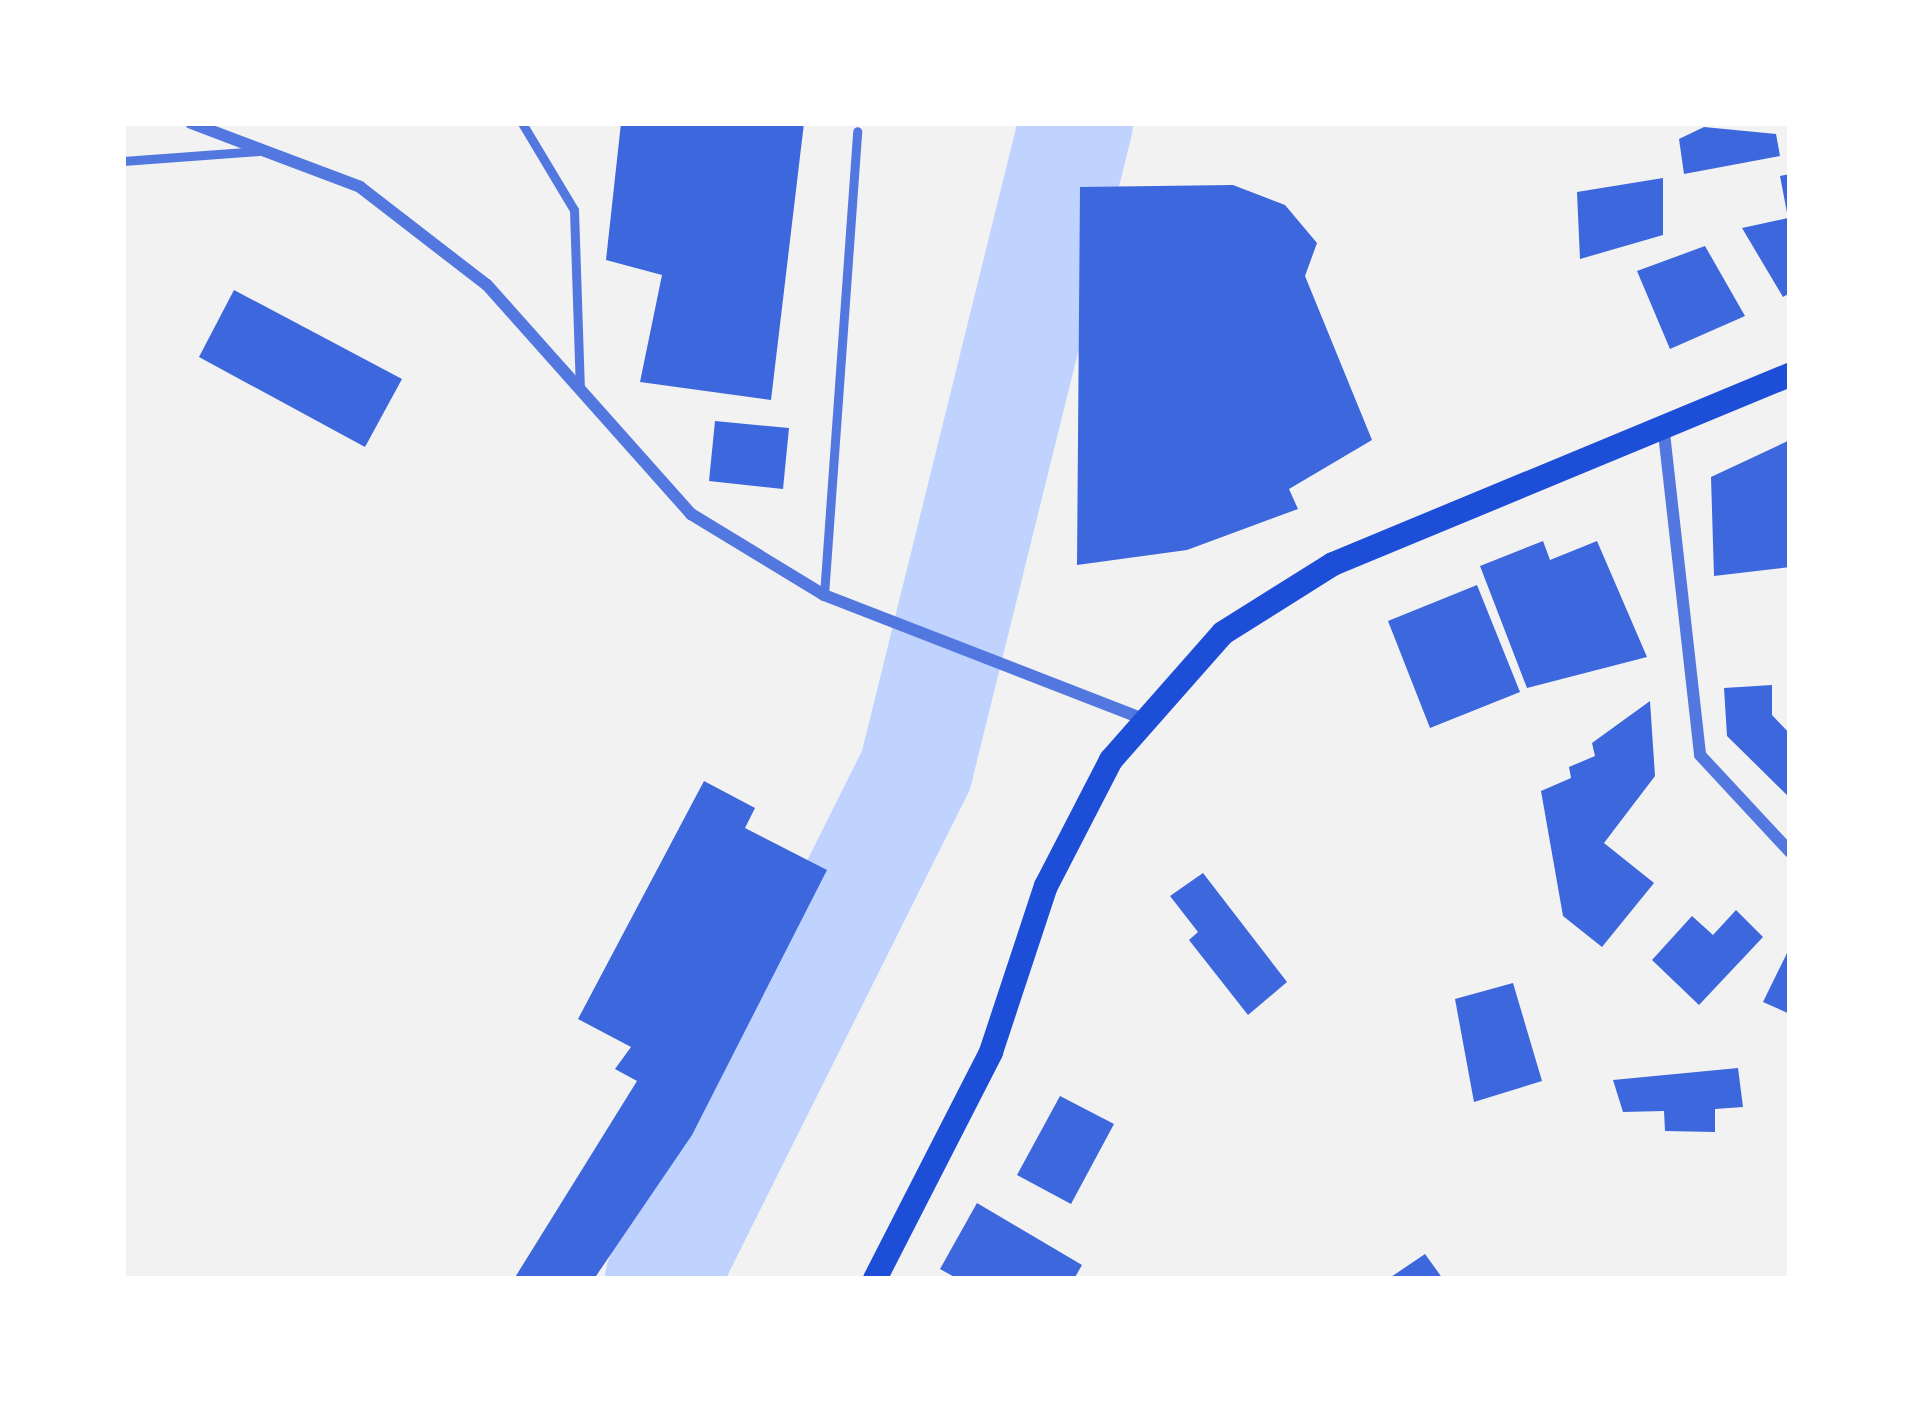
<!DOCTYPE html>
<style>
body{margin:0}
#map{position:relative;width:1913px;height:1402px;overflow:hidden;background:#f2f2f2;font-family:"Golos Text",sans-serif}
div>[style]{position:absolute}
.river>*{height:114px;margin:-57px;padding:0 57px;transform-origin:57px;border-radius:57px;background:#bfd3fe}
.building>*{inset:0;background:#3d67dc}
.service>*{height:9px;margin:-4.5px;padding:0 4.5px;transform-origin:4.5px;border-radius:4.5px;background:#5277de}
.minor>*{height:12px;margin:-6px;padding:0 6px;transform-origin:6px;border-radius:6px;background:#5277de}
.secondary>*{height:24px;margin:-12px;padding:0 12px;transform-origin:12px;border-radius:12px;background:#1d4ed8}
span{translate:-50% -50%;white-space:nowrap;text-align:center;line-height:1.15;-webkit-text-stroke:12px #fff;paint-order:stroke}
.frame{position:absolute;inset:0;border:126px solid #fff;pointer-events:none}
</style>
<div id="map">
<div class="river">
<i style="left:662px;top:1279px;width:569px;rotate:-63.48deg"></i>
<i style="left:916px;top:770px;width:666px;rotate:-76.11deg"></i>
</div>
<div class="building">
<i style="clip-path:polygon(621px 123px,804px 123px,771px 400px,640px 382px,662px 275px,606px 260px)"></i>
<i style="clip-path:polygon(1704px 127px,1776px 134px,1780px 156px,1684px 174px,1679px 139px)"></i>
<i style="clip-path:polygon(1790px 174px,1790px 293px,1783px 297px,1742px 228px,1788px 218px,1780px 176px)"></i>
<i style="clip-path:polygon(1663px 178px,1663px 235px,1580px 259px,1577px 192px)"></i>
<i style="clip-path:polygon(1233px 185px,1285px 205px,1317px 243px,1305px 276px,1372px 440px,1289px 489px,1298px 509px,1187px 550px,1077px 565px,1080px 187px)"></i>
<i style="clip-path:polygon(1705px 246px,1745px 316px,1670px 349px,1637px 271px)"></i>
<i style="clip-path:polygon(234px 290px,402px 379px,365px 447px,199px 357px)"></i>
<i style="clip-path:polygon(715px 421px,789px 428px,783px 489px,709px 481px)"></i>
<i style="clip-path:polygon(1790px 440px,1790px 567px,1714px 576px,1711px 477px)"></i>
<i style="clip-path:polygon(1543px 541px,1550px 560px,1597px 541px,1647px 657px,1527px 688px,1480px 566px)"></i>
<i style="clip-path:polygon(1477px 585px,1520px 692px,1430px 728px,1388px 621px)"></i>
<i style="clip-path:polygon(1772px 685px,1772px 715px,1790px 734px,1790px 798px,1727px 736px,1724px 688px)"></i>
<i style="clip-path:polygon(1650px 701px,1655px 776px,1604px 843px,1654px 883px,1602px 947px,1563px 916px,1541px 791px,1571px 778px,1569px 767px,1595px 756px,1592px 743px)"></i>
<i style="clip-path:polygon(704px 781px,755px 808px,745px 828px,827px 870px,692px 1135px,594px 1279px,514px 1279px,637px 1081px,615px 1069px,631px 1047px,578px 1019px)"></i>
<i style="clip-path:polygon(1203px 873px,1287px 982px,1248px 1015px,1189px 940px,1198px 932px,1170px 896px)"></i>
<i style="clip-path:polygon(1736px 910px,1763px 937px,1699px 1005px,1652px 960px,1692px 916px,1713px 935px)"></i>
<i style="clip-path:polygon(1790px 947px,1790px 1014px,1763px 1002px)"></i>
<i style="clip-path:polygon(1513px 983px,1542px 1081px,1474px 1102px,1455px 999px)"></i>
<i style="clip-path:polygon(1738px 1068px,1743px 1107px,1715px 1109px,1715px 1132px,1665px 1131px,1664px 1111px,1623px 1112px,1613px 1080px)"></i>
<i style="clip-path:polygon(1060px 1096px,1114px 1124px,1071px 1204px,1017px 1175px)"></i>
<i style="clip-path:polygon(977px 1203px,1082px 1265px,1074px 1279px,958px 1279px,940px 1269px)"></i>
<i style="clip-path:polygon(1425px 1254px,1443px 1279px,1388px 1279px)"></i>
</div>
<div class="service">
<i style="left:522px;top:123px;width:101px;rotate:59.1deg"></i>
<i style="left:574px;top:210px;width:177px;rotate:88.1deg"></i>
<i style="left:123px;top:161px;width:136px;rotate:-4.2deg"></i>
<i style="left:824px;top:595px;width:465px;rotate:-85.9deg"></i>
</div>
<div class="minor">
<i style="left:191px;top:123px;width:181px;rotate:20.7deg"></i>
<i style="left:360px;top:187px;width:160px;rotate:37.7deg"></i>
<i style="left:487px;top:285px;width:307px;rotate:48.3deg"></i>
<i style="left:691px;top:514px;width:156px;rotate:31.3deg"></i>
<i style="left:824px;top:595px;width:343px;rotate:21.2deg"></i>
<i style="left:1664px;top:433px;width:324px;rotate:83.6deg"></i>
<i style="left:1700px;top:755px;width:132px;rotate:47.1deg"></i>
</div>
<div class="secondary">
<i style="left:875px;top:1279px;width:255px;rotate:-62.9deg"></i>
<i style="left:991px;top:1052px;width:175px;rotate:-71.7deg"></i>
<i style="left:1046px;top:886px;width:142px;rotate:-62.7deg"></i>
<i style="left:1111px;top:760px;width:169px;rotate:-48.6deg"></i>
<i style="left:1223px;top:633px;width:130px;rotate:-32.1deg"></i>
<i style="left:1333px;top:564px;width:495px;rotate:-22.5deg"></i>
</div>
<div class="frame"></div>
</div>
